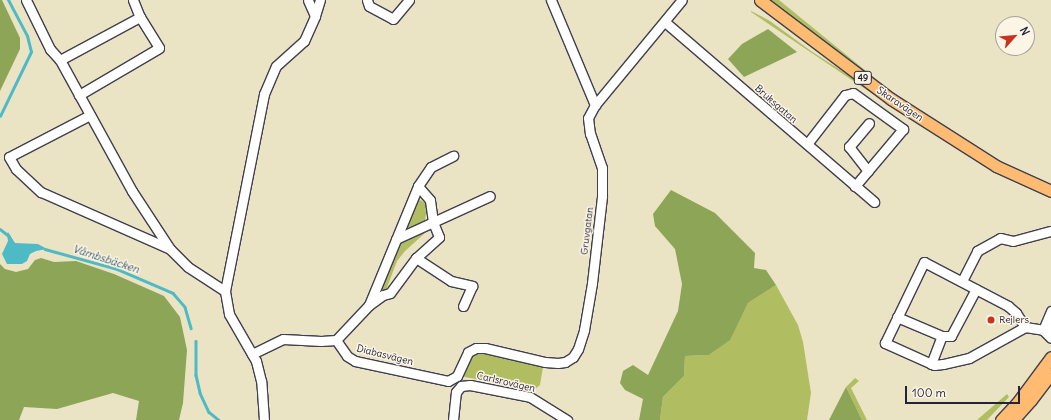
<!DOCTYPE html>
<meta charset="utf-8">
<style>
body{margin:0}
#map{position:relative;width:1051px;height:420px;overflow:hidden;background:#ebe4c4;font-family:Delius,sans-serif}
div>[style]{position:absolute}
.green>*{inset:0;background:#b0be61}
.forest>*{inset:0;background:#8ca557}
.water>*{inset:0;background:#4dbac6}
.stream>*{height:2.5px;margin:-1.25px;padding:0 1.25px;transform-origin:1.25px;border-radius:1.25px;background:#4dbac6}
.roads{filter:drop-shadow(1px 0 #403f50) drop-shadow(-1px 0 #403f50) drop-shadow(0 1px #403f50) drop-shadow(0 -1px #403f50)}
.minor>*{height:9px;margin:-4.5px;padding:0 4.5px;transform-origin:4.5px;border-radius:4.5px;background:#fff}
.major>*{height:11px;margin:-5.5px;padding:0 5.5px;transform-origin:5.5px;border-radius:5.5px;background:#ffbb71}
.dots>*{width:11px;height:11px;translate:-50% -50%;box-sizing:border-box;border:2px solid #fcf5e5;border-radius:50%}
span{translate:-50% -50%;white-space:nowrap;text-align:center;line-height:1.15;-webkit-text-stroke:3px #fcf5e5;paint-order:stroke}
.shield-label span{padding:1px 3px;background:#fcf5e5;border:1px solid;border-radius:3px;-webkit-text-stroke-width:0}
.shield-label{font-size:9px;color:#22223b;font-weight:700}
.street-label{font-size:10px;color:#22223b}
.poi-label{font-size:10px;color:#22223b}
.left{translate:0 -50%;text-align:left}
.water-label{font-size:11px;color:#31576c;font-style:italic}
.north{position:absolute;left:995px;top:16px;width:40px;height:40px;box-sizing:border-box;background:#fcf5e5;border:1px solid #a5a1a1;border-radius:50%;rotate:63deg;font-size:11px;font-weight:700;line-height:16px;text-align:center;color:#22223b}
.north::after{content:'';display:block;margin:auto;width:14px;height:18px;background:#c8321e;clip-path:polygon(50% 0,100% 100%,50% 72%,0 100%)}
.scale{position:absolute;left:905px;top:386px;width:115px;height:18px;box-sizing:border-box;border:2px solid #22223b;border-top:0;padding-left:5px;font-size:12px;line-height:14px;white-space:nowrap;color:#22223b;-webkit-text-stroke:3px #fcf5e5;paint-order:stroke}
</style>
<div id="map">
<div class="green">
<i style="clip-path:polygon(770px 0,779px 0,877px 80px,876px 81px,837px 52px)"></i>
<i style="clip-path:polygon(751px 11px,770px 21px,811px 51px,890px 102px,889px 105px,751px 12px)"></i>
<i style="clip-path:polygon(419px 199px,426px 204px,427px 208px,425px 221px,404px 232px,416px 200px)"></i>
<i style="clip-path:polygon(424px 231px,425px 233px,405px 251px,397px 261px,386px 290px,381px 291px,400px 242px)"></i>
<i style="clip-path:polygon(776px 285px,798px 325px,803px 342px,811px 393px,807px 420px,660px 420px,663px 397px,684px 376px,685px 356px,709px 355px,729px 340px,748px 303px)"></i>
<i style="clip-path:polygon(478px 351px,540px 365px,543px 367px,540px 385px,534px 390px,465px 377px,463px 376px,467px 361px,473px 354px)"></i>
<i style="clip-path:polygon(855px 378px,859px 381px,851px 388px,867px 420px,862px 420px,846px 387px)"></i>
<i style="clip-path:polygon(1007px 394px,1009px 397px,987px 420px,977px 420px)"></i>
</div>
<div class="forest">
<i style="clip-path:polygon(0 0,2px 0,20px 38px,20px 49px,0 91px)"></i>
<i style="clip-path:polygon(768px 29px,797px 52px,744px 77px,728px 59px,742px 44px)"></i>
<i style="clip-path:polygon(671px 190px,715px 213px,755px 253px,754px 268px,766px 270px,776px 285px,748px 303px,730px 340px,709px 355px,685px 356px,684px 376px,663px 397px,660px 420px,639px 420px,643px 399px,625px 390px,620px 383px,623px 371px,633px 365px,648px 375px,678px 311px,682px 284px,675px 249px,655px 226px,653px 214px)"></i>
<i style="clip-path:polygon(41px 258px,54px 262px,76px 261px,114px 274px,164px 296px,180px 317px,187px 350px,183px 403px,179px 420px,136px 420px,139px 401px,113px 393px,57px 409px,24px 407px,19px 420px,0 420px,0 264px,5px 269px,16px 272px,28px 269px,35px 260px)"></i>
<i style="clip-path:polygon(846px 387px,862px 420px,829px 420px)"></i>
</div>
<div class="water">
<i style="clip-path:polygon(8px 232px,15px 243px,38px 244px,47px 249px,36px 251px,30px 254px,27px 261px,22px 264px,7px 264px,2px 254px,8px 241px,7px 234px)"></i>
</div>
<div class="stream">
<i style="left:0;top:116px;width:71px;rotate:-64.2deg"></i>
<i style="left:31px;top:52px;width:16px;rotate:-104deg"></i>
<i style="left:27px;top:36px;width:41px;rotate:-117.8deg"></i>
<i style="left:0;top:229px;width:11px;rotate:38deg"></i>
<i style="left:45px;top:249px;width:75px;rotate:15.5deg"></i>
<i style="left:117px;top:269px;width:61px;rotate:23.2deg"></i>
<i style="left:173px;top:293px;width:18px;rotate:49deg"></i>
<i style="left:185px;top:307px;width:22px;rotate:74deg"></i>
<i style="left:196px;top:341px;width:34px;rotate:90deg"></i>
<i style="left:196px;top:375px;width:18px;rotate:77deg"></i>
<i style="left:200px;top:393px;width:21px;rotate:65deg"></i>
<i style="left:209px;top:412px;width:13px;rotate:39deg"></i>
</div>
<div class="roads">
<div class="minor">
<i style="left:26px;top:0;width:55px;rotate:63.9deg"></i>
<i style="left:50px;top:49px;width:15px;rotate:48deg"></i>
<i style="left:60px;top:60px;width:149px;rotate:61.2deg"></i>
<i style="left:132px;top:191px;width:69px;rotate:56.8deg"></i>
<i style="left:170px;top:249px;width:25px;rotate:45deg"></i>
<i style="left:188px;top:267px;width:44px;rotate:33deg"></i>
<i style="left:133px;top:0;width:18px;rotate:68deg"></i>
<i style="left:367px;top:0;width:6px;rotate:72deg"></i>
<i style="left:369px;top:6px;width:27px;rotate:28deg"></i>
<i style="left:393px;top:19px;width:25px;rotate:-50deg"></i>
<i style="left:551px;top:0;width:114px;rotate:67.3deg"></i>
<i style="left:315px;top:16px;width:17px;rotate:-73deg"></i>
<i style="left:665px;top:22px;width:276px;rotate:40.7deg"></i>
<i style="left:60px;top:60px;width:91px;rotate:-28.3deg"></i>
<i style="left:140px;top:17px;width:36px;rotate:58deg"></i>
<i style="left:159px;top:48px;width:93px;rotate:149.6deg"></i>
<i style="left:90px;top:115px;width:91px;rotate:152.6deg"></i>
<i style="left:9px;top:157px;width:14px;rotate:60deg"></i>
<i style="left:16px;top:169px;width:34px;rotate:43deg"></i>
<i style="left:41px;top:192px;width:141px;rotate:23.8deg"></i>
<i style="left:807px;top:144px;width:62px;rotate:-52.2deg"></i>
<i style="left:845px;top:95px;width:8px;rotate:-14deg"></i>
<i style="left:853px;top:93px;width:62px;rotate:35.8deg"></i>
<i style="left:903px;top:129px;width:75px;rotate:130.1deg"></i>
<i style="left:868px;top:171px;width:31px;rotate:-128deg"></i>
<i style="left:849px;top:147px;width:31px;rotate:-50deg"></i>
<i style="left:396px;top:239px;width:103px;rotate:-24.6deg"></i>
<i style="left:416px;top:258px;width:42px;rotate:33.3deg"></i>
<i style="left:451px;top:281px;width:22px;rotate:13deg"></i>
<i style="left:472px;top:286px;width:22px;rotate:114deg"></i>
<i style="left:962px;top:281px;width:34px;rotate:-63deg"></i>
<i style="left:977px;top:251px;width:26px;rotate:-29deg"></i>
<i style="left:1000px;top:238px;width:13px;rotate:13deg"></i>
<i style="left:1013px;top:241px;width:39px;rotate:-15deg"></i>
<i style="left:369px;top:305px;width:17px;rotate:-36deg"></i>
<i style="left:383px;top:295px;width:7px;rotate:-16deg"></i>
<i style="left:390px;top:293px;width:44px;rotate:-53.4deg"></i>
<i style="left:416px;top:258px;width:31px;rotate:-42deg"></i>
<i style="left:439px;top:237px;width:16px;rotate:-112deg"></i>
<i style="left:433px;top:222px;width:22px;rotate:-98deg"></i>
<i style="left:430px;top:200px;width:18px;rotate:-131deg"></i>
<i style="left:897px;top:317px;width:49px;rotate:22.9deg"></i>
<i style="left:1025px;top:327px;width:64px;rotate:151deg"></i>
<i style="left:969px;top:358px;width:27px;rotate:167deg"></i>
<i style="left:943px;top:364px;width:9px;rotate:174deg"></i>
<i style="left:934px;top:365px;width:54px;rotate:-155.8deg"></i>
<i style="left:885px;top:343px;width:90px;rotate:-64.3deg"></i>
<i style="left:924px;top:262px;width:95px;rotate:27.6deg"></i>
<i style="left:1008px;top:306px;width:11px;rotate:41deg"></i>
<i style="left:1016px;top:313px;width:17px;rotate:57deg"></i>
<i style="left:1025px;top:327px;width:18px;rotate:9deg"></i>
<i style="left:1043px;top:330px;width:8px;rotate:-14deg"></i>
<i style="left:1043px;top:330px;width:21px;rotate:-67deg"></i>
<i style="left:1043px;top:330px;width:11px;rotate:45deg"></i>
<i style="left:336px;top:340px;width:48px;rotate:-46.7deg"></i>
<i style="left:369px;top:305px;width:129px;rotate:-67.6deg"></i>
<i style="left:418px;top:186px;width:23px;rotate:-56deg"></i>
<i style="left:431px;top:167px;width:25px;rotate:-27deg"></i>
<i style="left:252px;top:354px;width:34px;rotate:-26deg"></i>
<i style="left:283px;top:339px;width:38px;rotate:3deg"></i>
<i style="left:321px;top:341px;width:15px;rotate:-4deg"></i>
<i style="left:336px;top:340px;width:19px;rotate:55deg"></i>
<i style="left:347px;top:356px;width:9px;rotate:32deg"></i>
<i style="left:355px;top:361px;width:95px;rotate:12.1deg"></i>
<i style="left:448px;top:381px;width:10px;rotate:-29deg"></i>
<i style="left:457px;top:376px;width:26px;rotate:-65deg"></i>
<i style="left:468px;top:352px;width:9px;rotate:-27deg"></i>
<i style="left:476px;top:348px;width:9px"></i>
<i style="left:485px;top:348px;width:62px;rotate:13.1deg"></i>
<i style="left:545px;top:362px;width:13px;rotate:4deg"></i>
<i style="left:558px;top:363px;width:7px;rotate:-8deg"></i>
<i style="left:565px;top:362px;width:9px;rotate:-32deg"></i>
<i style="left:573px;top:357px;width:9px;rotate:-58deg"></i>
<i style="left:578px;top:349px;width:20px;rotate:-72deg"></i>
<i style="left:584px;top:330px;width:48px;rotate:-80.3deg"></i>
<i style="left:592px;top:283px;width:88px;rotate:-83.4deg"></i>
<i style="left:602px;top:196px;width:28px;rotate:-90deg"></i>
<i style="left:602px;top:168px;width:36px;rotate:-109deg"></i>
<i style="left:590px;top:134px;width:16px;rotate:-97deg"></i>
<i style="left:588px;top:118px;width:15px;rotate:-62deg"></i>
<i style="left:595px;top:105px;width:136px;rotate:-50.4deg"></i>
<i style="left:931px;top:364px;width:30px;rotate:-69deg"></i>
<i style="left:942px;top:336px;width:9px"></i>
<i style="left:951px;top:336px;width:53px;rotate:-62deg"></i>
<i style="left:264px;top:420px;width:39px;rotate:-94deg"></i>
<i style="left:261px;top:381px;width:21px;rotate:-104deg"></i>
<i style="left:256px;top:361px;width:54px;rotate:-119.9deg"></i>
<i style="left:229px;top:314px;width:23px;rotate:-100deg"></i>
<i style="left:225px;top:291px;width:201px;rotate:-78.8deg"></i>
<i style="left:264px;top:94px;width:30px;rotate:-67deg"></i>
<i style="left:276px;top:66px;width:38px;rotate:-42deg"></i>
<i style="left:304px;top:41px;width:27px;rotate:-66deg"></i>
<i style="left:315px;top:16px;width:17px;rotate:-114deg"></i>
<i style="left:453px;top:420px;width:28px;rotate:-84deg"></i>
<i style="left:456px;top:392px;width:8px;rotate:-50deg"></i>
<i style="left:461px;top:386px;width:9px;rotate:-6deg"></i>
<i style="left:470px;top:385px;width:61px;rotate:11.3deg"></i>
<i style="left:530px;top:397px;width:44px;rotate:31.9deg"></i>
</div>
<div class="major">
<i style="left:760px;top:0;width:164px;rotate:37.1deg"></i>
<i style="left:891px;top:99px;width:125px;rotate:32.5deg"></i>
<i style="left:996px;top:166px;width:60px;rotate:24.4deg"></i>
<i style="left:1001px;top:420px;width:23px;rotate:-47deg"></i>
<i style="left:1017px;top:403px;width:57px;rotate:-53.5deg"></i>
<i style="left:1013px;top:420px;width:27px;rotate:-48deg"></i>
<i style="left:1031px;top:400px;width:34px;rotate:-53deg"></i>
</div>
</div>
<div class="dots">
<i style="left:991px;top:320px;background:#c8321e"></i>
</div>
<div class="shield-label">
<span style="left:863px;top:78px">49</span>
</div>
<div class="street-label">
<span style="left:776px;top:104px;rotate:41deg">Bruksgatan</span>
<span style="left:900px;top:104px;rotate:34deg">Skaravägen</span>
<span style="left:587px;top:231px;rotate:-83deg">Gruvgatan</span>
<span style="left:385px;top:355px;rotate:14deg">Diabasvägen</span>
<span style="left:506px;top:382px;rotate:13deg">Carlsrovägen</span>
</div>
<div class="poi-label">
<span class="left" style="left:999px;top:320px">Rejlers</span>
</div>
<div class="water-label">
<span style="left:106px;top:259px;rotate:18deg">Våmbsbäcken</span>
</div>
<div class="north">N</div>
<div class="scale">100 m</div>
</div>
